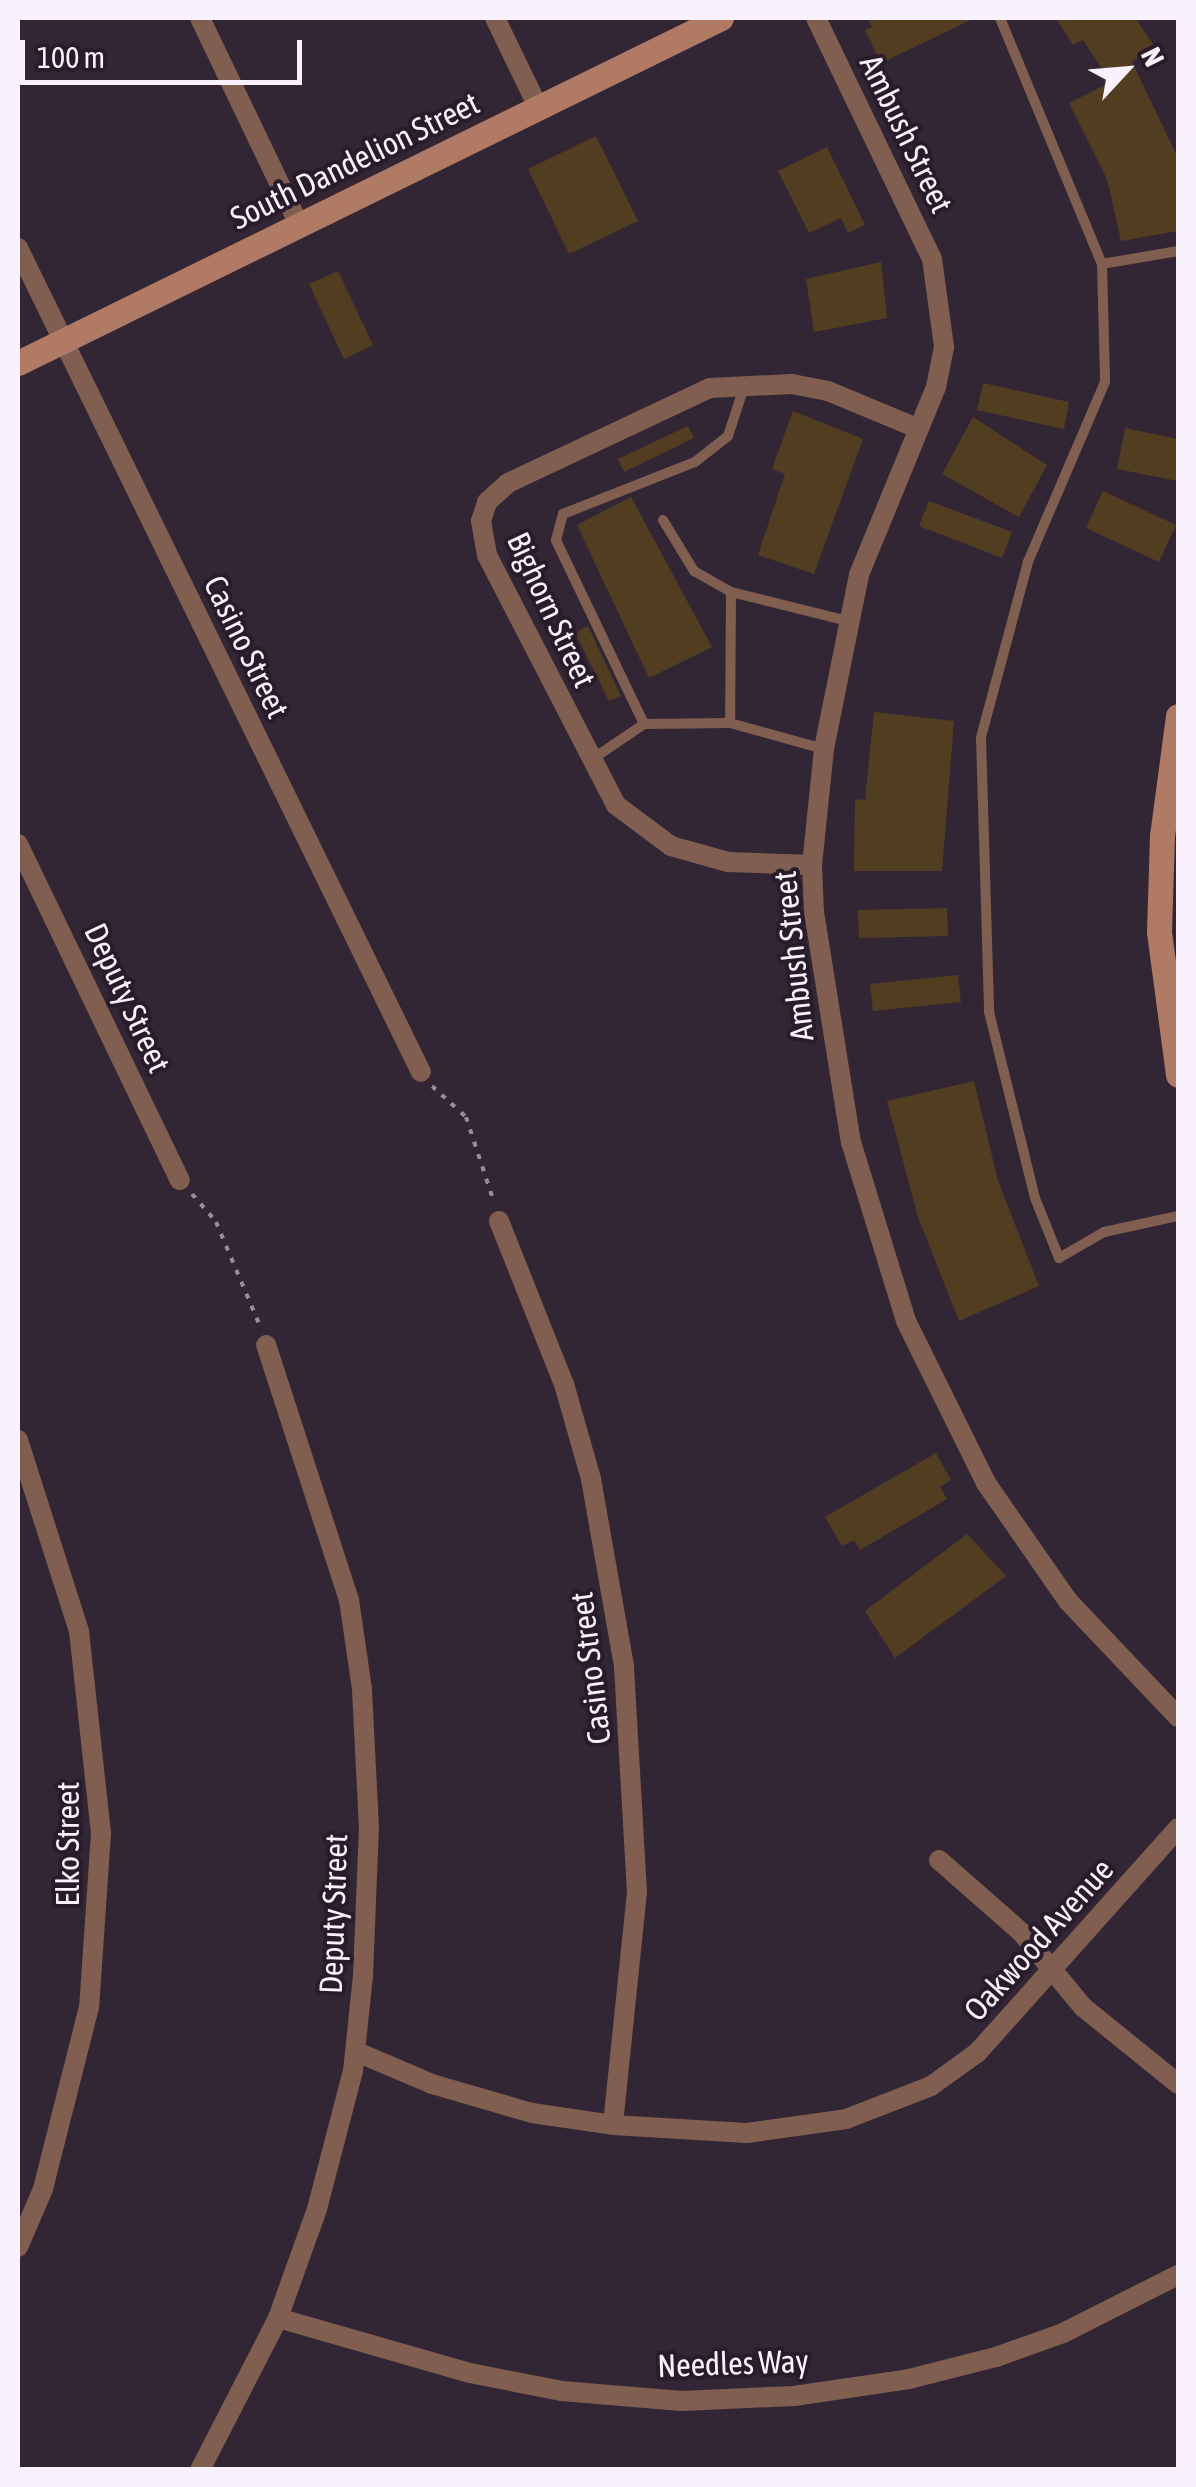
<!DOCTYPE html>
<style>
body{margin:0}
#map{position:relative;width:1196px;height:2487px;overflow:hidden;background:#322634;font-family:"Asap Condensed",sans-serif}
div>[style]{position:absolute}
.building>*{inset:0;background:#513e21}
.path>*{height:4px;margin-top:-2px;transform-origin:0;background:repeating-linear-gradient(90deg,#988e9a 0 5px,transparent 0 13px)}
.lane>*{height:10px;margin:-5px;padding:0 5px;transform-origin:5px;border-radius:5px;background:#805e50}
.street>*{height:20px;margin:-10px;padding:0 10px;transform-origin:10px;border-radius:10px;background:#805e50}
.secondary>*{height:25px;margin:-12.5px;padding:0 12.5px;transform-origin:12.5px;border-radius:12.5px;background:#b07a64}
span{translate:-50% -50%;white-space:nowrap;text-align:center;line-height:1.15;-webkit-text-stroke:8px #281c2a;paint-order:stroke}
.street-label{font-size:32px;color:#f9f1fb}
.frame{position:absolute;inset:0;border:20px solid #f9f1fb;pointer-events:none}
.north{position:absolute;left:1076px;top:20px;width:100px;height:100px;-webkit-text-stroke:8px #281c2a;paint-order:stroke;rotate:64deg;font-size:28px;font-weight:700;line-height:40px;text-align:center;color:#f9f1fb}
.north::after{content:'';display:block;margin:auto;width:35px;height:45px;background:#f9f1fb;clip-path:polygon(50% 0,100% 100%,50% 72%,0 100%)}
.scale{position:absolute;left:20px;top:40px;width:282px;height:45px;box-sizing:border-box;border:5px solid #f9f1fb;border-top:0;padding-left:12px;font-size:30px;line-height:35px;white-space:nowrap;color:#f9f1fb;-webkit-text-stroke:8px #281c2a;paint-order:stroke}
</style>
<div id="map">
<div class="building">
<i style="clip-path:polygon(868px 18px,975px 18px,881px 63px,865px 30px,872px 27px)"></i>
<i style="clip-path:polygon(1056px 18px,1135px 18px,1155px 47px,1132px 62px,1178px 158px,1178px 231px,1121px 241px,1107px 179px,1069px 103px,1111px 82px,1083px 40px,1073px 45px)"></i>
<i style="clip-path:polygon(596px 136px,638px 221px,569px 254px,528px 169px)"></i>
<i style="clip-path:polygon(827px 147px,865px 225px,848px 233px,841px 218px,809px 233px,778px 171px)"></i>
<i style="clip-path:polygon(881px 262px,887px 318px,814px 332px,806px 279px)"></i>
<i style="clip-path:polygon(338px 271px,373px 345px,344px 359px,309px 284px)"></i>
<i style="clip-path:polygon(983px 383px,1069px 402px,1064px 429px,977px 410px)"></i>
<i style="clip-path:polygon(793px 411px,863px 439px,814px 574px,758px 555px,785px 474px,772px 469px)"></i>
<i style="clip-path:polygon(973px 417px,1047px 465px,1019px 517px,942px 474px)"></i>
<i style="clip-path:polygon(688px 426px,694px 438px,624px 472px,618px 459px)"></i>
<i style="clip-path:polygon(1125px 428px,1178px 439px,1178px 481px,1117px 469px)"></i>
<i style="clip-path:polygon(1103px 491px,1176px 525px,1159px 562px,1086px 528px)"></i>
<i style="clip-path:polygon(631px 497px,712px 647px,649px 678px,577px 525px)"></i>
<i style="clip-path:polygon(929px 501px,1012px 532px,1002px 558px,919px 526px)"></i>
<i style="clip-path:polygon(588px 626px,621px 696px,609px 701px,575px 633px)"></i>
<i style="clip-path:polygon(874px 712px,954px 721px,942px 871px,854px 871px,855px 799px,865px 800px)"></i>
<i style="clip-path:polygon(947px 908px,948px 936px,859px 938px,858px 910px)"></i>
<i style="clip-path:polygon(958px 975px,961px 1002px,873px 1011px,870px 984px)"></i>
<i style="clip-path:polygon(974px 1081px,998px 1181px,1039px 1286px,959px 1321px,918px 1217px,887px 1101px)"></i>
<i style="clip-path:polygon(936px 1453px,951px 1480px,940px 1487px,947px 1499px,860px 1550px,854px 1540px,842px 1546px,825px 1517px)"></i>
<i style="clip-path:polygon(967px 1534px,1006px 1576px,895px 1658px,865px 1611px)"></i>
</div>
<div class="path">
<i style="left:432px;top:1086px;width:46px;rotate:42.4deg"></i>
<i style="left:466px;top:1117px;width:89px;rotate:71.8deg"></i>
<i style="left:192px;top:1194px;width:37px;rotate:49deg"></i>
<i style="left:216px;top:1222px;width:113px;rotate:67.1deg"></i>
</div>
<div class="lane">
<i style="left:1000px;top:18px;width:266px;rotate:67.5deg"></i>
<i style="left:1102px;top:264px;width:118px;rotate:88.5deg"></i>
<i style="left:1105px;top:382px;width:196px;rotate:113.2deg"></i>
<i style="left:1028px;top:562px;width:182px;rotate:105deg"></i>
<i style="left:981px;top:738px;width:274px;rotate:88.3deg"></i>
<i style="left:989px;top:1012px;width:192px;rotate:76.1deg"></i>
<i style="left:1035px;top:1198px;width:65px;rotate:68.2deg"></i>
<i style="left:1059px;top:1258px;width:52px;rotate:-30deg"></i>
<i style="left:1104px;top:1232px;width:76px;rotate:-12.2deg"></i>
<i style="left:1102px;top:264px;width:77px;rotate:-9.7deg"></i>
<i style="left:663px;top:520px;width:60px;rotate:58.7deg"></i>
<i style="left:694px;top:571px;width:43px;rotate:29.6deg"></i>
<i style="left:731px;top:592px;width:121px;rotate:13.9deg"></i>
<i style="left:731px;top:592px;width:131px;rotate:90.4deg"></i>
<i style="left:730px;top:723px;width:98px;rotate:15.5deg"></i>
<i style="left:644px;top:724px;width:86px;rotate:-0.7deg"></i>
<i style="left:591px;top:760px;width:64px;rotate:-34.2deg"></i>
<i style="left:644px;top:724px;width:204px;rotate:-115.6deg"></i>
<i style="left:556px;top:540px;width:27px;rotate:-75deg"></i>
<i style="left:563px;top:514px;width:142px;rotate:-21.5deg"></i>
<i style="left:695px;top:462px;width:42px;rotate:-38.2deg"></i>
<i style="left:728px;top:436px;width:55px;rotate:-71.9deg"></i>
</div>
<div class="street">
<i style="left:200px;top:18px;width:229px;rotate:64.4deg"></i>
<i style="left:495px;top:18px;width:99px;rotate:64.2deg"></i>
<i style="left:816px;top:18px;width:267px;rotate:64.3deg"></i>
<i style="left:932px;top:259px;width:89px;rotate:82.2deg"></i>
<i style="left:944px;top:347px;width:41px;rotate:101.3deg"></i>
<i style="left:936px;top:387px;width:203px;rotate:112.3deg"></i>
<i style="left:859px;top:575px;width:177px;rotate:101.4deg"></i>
<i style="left:824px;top:749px;width:117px;rotate:95.9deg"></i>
<i style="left:812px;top:865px;width:47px;rotate:87.6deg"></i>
<i style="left:814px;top:912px;width:233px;rotate:80.9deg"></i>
<i style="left:851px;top:1142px;width:187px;rotate:72.9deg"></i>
<i style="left:906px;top:1321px;width:181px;rotate:63.7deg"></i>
<i style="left:986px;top:1483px;width:144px;rotate:55.2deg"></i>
<i style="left:1068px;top:1601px;width:160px;rotate:46.5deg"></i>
<i style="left:18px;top:248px;width:917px;rotate:63.94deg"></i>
<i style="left:18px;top:844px;width:373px;rotate:64.3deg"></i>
<i style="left:812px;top:865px;width:84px;rotate:-178deg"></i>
<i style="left:728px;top:862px;width:59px;rotate:-164.3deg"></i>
<i style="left:671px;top:846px;width:69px;rotate:-143.3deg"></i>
<i style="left:616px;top:805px;width:281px;rotate:-117.3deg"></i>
<i style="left:487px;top:555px;width:35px;rotate:-100deg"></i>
<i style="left:481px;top:521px;width:20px;rotate:-72deg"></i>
<i style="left:487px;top:502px;width:28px;rotate:-42deg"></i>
<i style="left:508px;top:483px;width:223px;rotate:-25.2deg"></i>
<i style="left:710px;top:388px;width:82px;rotate:-2.8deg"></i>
<i style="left:792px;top:384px;width:37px;rotate:11deg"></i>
<i style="left:828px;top:391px;width:96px;rotate:22.6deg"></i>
<i style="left:499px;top:1221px;width:175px;rotate:68.3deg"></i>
<i style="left:564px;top:1384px;width:99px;rotate:74.1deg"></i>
<i style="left:591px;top:1479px;width:191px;rotate:80deg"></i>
<i style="left:624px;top:1667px;width:225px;rotate:86.7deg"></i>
<i style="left:637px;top:1892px;width:234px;rotate:95.9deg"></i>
<i style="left:18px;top:1440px;width:201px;rotate:72.3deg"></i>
<i style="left:79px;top:1631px;width:203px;rotate:83.8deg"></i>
<i style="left:101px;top:1833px;width:174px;rotate:93.9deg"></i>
<i style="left:89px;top:2007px;width:188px;rotate:104.2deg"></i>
<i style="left:43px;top:2189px;width:63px;rotate:113.3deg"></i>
<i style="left:939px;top:1860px;width:111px;rotate:41.3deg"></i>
<i style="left:1022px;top:1933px;width:96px;rotate:50.5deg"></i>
<i style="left:1083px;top:2007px;width:122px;rotate:39deg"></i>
<i style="left:357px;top:2052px;width:82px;rotate:23.1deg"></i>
<i style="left:432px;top:2084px;width:104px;rotate:16.2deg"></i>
<i style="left:532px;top:2113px;width:82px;rotate:8.4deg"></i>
<i style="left:613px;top:2125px;width:134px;rotate:3.4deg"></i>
<i style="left:747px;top:2133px;width:100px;rotate:-8deg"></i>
<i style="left:846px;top:2119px;width:91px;rotate:-21.2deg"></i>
<i style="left:931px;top:2086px;width:57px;rotate:-35.7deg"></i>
<i style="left:977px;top:2053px;width:302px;rotate:-48.2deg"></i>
<i style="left:278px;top:2318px;width:200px;rotate:16deg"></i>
<i style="left:470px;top:2373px;width:94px;rotate:11.1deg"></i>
<i style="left:562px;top:2391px;width:120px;rotate:4.8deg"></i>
<i style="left:682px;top:2401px;width:112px;rotate:-2.6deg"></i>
<i style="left:794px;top:2396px;width:116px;rotate:-8.4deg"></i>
<i style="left:909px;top:2379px;width:90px;rotate:-14.2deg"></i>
<i style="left:996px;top:2357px;width:71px;rotate:-19.7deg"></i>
<i style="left:1063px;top:2333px;width:129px;rotate:-26.8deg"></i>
<i style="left:200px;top:2470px;width:171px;rotate:-62.8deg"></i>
<i style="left:278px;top:2318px;width:116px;rotate:-70.3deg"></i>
<i style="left:317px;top:2209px;width:143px;rotate:-75.4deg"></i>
<i style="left:353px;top:2071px;width:96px;rotate:-84deg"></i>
<i style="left:363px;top:1976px;width:148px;rotate:-87.7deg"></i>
<i style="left:369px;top:1828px;width:139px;rotate:-92.9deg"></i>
<i style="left:362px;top:1689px;width:90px;rotate:-98.3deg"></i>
<i style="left:349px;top:1600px;width:268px;rotate:-108deg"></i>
</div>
<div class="secondary">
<i style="left:18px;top:363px;width:783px;rotate:-26.14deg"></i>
<i style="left:1178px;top:716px;width:121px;rotate:97.6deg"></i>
<i style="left:1162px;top:836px;width:96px;rotate:91.8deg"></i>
<i style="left:1159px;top:932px;width:144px;rotate:82.4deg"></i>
</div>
<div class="street-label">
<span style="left:906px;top:134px;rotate:64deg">Ambush Street</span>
<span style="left:355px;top:161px;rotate:-26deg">South Dandelion Street</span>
<span style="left:551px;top:610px;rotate:65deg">Bighorn Street</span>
<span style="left:246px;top:647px;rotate:64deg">Casino Street</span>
<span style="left:794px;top:956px;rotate:-96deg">Ambush Street</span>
<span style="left:127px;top:998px;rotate:65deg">Deputy Street</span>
<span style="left:591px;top:1668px;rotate:-97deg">Casino Street</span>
<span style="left:68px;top:1844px;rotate:-90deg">Elko Street</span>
<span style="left:334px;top:1914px;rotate:-88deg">Deputy Street</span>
<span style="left:1039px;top:1940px;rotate:-48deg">Oakwood Avenue</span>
<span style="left:733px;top:2364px;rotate:-2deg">Needles Way</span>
</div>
<div class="frame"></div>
<div class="north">N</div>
<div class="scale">100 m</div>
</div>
